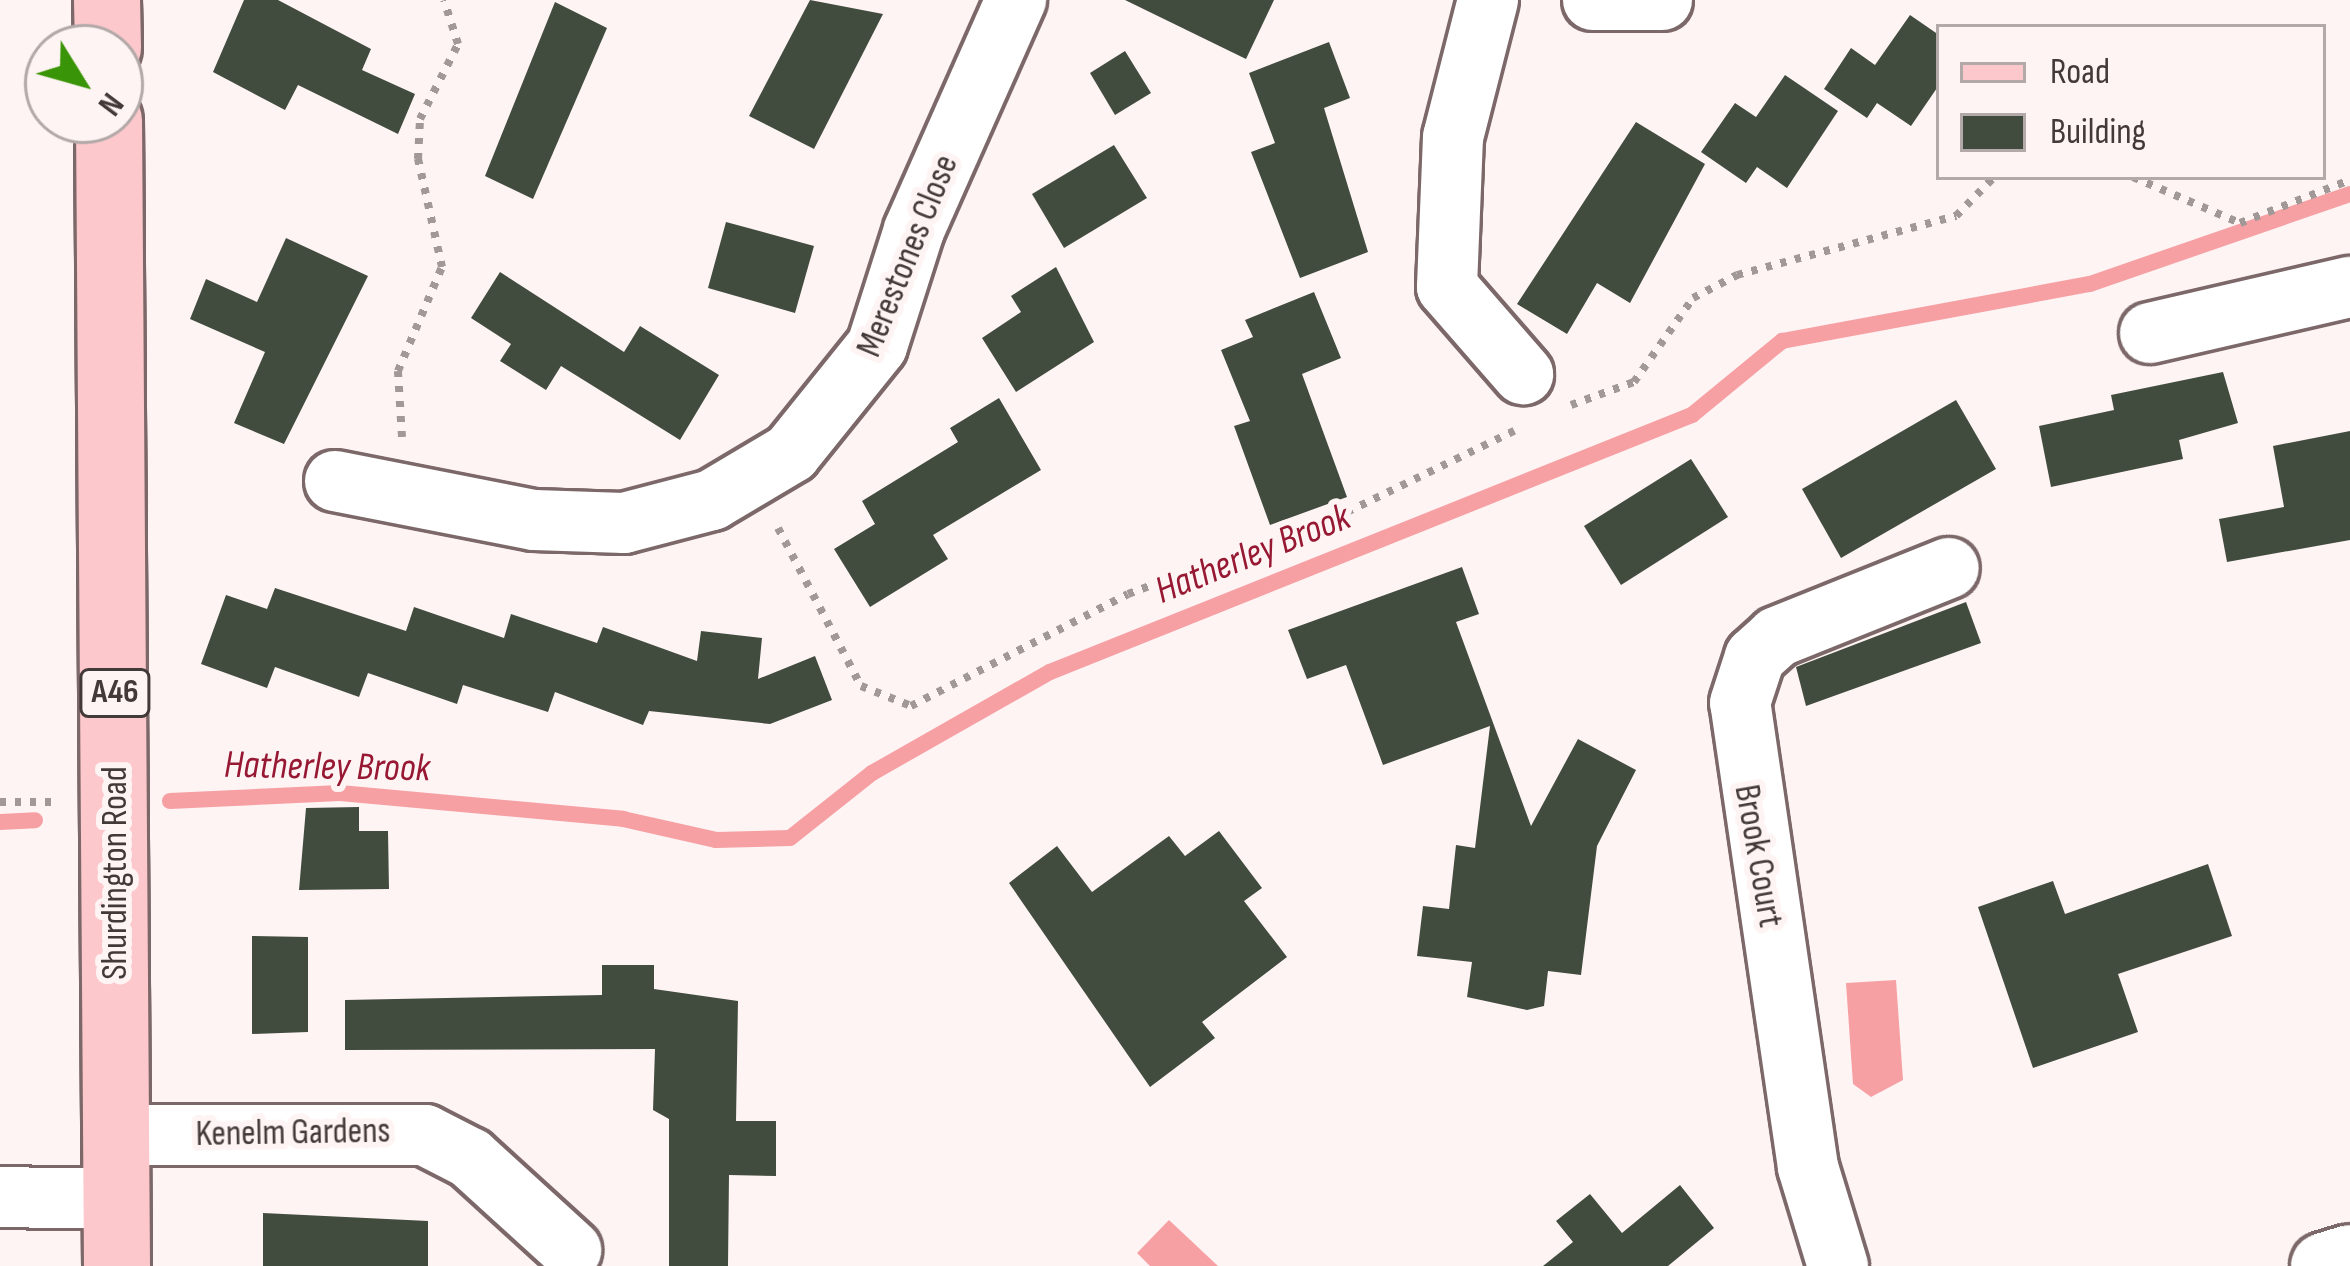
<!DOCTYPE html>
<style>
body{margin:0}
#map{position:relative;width:2350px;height:1266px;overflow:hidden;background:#fef4f4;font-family:"Sofia Sans Condensed",sans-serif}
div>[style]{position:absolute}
.water>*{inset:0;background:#f6a0a4}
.stream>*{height:16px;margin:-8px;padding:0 8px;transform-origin:8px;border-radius:8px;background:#f6a0a4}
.building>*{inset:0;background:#424c3e}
.path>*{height:8px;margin-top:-4px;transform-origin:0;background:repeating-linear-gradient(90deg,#a19898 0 6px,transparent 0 15px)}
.roads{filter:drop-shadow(3px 0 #7c6869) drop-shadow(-3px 0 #7c6869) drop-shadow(0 3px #7c6869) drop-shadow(0 -3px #7c6869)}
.minor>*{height:60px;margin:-30px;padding:0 30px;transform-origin:30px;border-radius:30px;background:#fff}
.tertiary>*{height:66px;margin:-33px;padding:0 33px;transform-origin:33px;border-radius:33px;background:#fff}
.primary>*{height:66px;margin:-33px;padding:0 33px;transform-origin:33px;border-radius:33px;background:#fdc8cb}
span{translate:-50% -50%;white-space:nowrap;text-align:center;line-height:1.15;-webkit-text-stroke:12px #fef4f4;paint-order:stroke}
.shield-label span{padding:3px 9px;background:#fef4f4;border:3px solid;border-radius:9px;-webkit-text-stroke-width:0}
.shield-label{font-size:33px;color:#423939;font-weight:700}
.street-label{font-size:36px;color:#423939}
.water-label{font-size:39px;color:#961832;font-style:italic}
.legend{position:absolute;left:1936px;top:24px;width:390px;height:156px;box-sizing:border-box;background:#fef4f4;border:3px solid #b3a9a9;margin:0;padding:15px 21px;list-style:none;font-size:36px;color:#423939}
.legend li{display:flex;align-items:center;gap:24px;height:60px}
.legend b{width:60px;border:3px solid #b3a9a9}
.north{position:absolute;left:24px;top:24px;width:120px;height:120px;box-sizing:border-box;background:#fef4f4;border:3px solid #b3a9a9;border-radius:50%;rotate:127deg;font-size:33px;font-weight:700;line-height:48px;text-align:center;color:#423939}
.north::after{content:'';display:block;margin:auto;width:42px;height:54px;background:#3a9407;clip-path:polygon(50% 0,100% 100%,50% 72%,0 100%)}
</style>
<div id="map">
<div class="water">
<i style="clip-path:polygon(1896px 980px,1903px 1080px,1871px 1097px,1853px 1084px,1846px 983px)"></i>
<i style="clip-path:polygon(1169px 1220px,1218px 1266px,1150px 1266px,1137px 1253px)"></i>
</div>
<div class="stream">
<i style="left:170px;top:801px;width:170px;rotate:-2.7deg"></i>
<i style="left:340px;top:793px;width:284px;rotate:5.2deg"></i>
<i style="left:623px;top:819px;width:95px;rotate:12.7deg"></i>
<i style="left:716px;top:840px;width:74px;rotate:-1.5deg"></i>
<i style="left:790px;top:838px;width:105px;rotate:-38.4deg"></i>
<i style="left:872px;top:773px;width:205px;rotate:-29.6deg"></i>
<i style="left:1050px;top:672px;width:692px;rotate:-21.82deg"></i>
<i style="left:1692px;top:415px;width:117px;rotate:-39.4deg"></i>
<i style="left:1782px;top:341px;width:313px;rotate:-10.5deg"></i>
<i style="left:2090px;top:284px;width:275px;rotate:-19.1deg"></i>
<i style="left:0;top:822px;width:35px;rotate:-3deg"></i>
</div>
<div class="building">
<i style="clip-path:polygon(244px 0,278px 0,371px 49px,362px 70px,415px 94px,398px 134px,298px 85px,285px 110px,213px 72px)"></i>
<i style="clip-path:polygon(810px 0,883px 14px,814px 149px,749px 116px)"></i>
<i style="clip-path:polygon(1125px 0,1274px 0,1246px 59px)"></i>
<i style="clip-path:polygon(555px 2px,607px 28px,533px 199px,485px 176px)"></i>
<i style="clip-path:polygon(1910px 15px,1939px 35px,1939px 85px,1911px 126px,1877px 103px,1867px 118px,1824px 89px,1851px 48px,1875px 65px)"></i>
<i style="clip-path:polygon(1329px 42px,1350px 98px,1324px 108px,1368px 252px,1300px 278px,1251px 152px,1275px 143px,1249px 73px)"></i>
<i style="clip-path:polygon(1125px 51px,1151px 93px,1115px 115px,1090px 73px)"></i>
<i style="clip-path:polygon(1785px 75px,1838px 111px,1787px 188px,1757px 167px,1746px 183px,1701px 152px,1735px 103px,1756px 117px)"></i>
<i style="clip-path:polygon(1636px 122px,1705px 164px,1630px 303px,1597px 283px,1567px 334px,1517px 304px)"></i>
<i style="clip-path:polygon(1114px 145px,1147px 198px,1064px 248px,1032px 194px)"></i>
<i style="clip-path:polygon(726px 222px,814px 246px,795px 313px,708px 288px)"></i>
<i style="clip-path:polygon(286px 238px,368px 276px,284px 444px,234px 423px,265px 352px,190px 319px,206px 279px,257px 302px)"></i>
<i style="clip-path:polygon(1056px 267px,1094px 342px,1016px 392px,982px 338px,1021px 312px,1011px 296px)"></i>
<i style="clip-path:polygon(500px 272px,624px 352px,640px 326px,719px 375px,680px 440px,561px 366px,546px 390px,500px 361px,511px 344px,471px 318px)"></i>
<i style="clip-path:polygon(1314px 292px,1341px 358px,1302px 374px,1347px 497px,1270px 525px,1234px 426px,1250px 421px,1221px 350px,1253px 337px,1245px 320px)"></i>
<i style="clip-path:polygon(2223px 372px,2238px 423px,2179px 440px,2183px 459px,2051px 487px,2039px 426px,2114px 410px,2111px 395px)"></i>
<i style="clip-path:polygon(999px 398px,1041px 470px,933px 535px,948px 559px,870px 607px,834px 549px,875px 524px,862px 501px,958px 442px,950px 428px)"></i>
<i style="clip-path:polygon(1956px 400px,1996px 469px,1841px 558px,1802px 489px)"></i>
<i style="clip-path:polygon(2350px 431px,2350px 540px,2227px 562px,2219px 519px,2284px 507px,2273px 446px)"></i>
<i style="clip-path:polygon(1691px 459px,1728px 517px,1621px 585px,1584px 526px)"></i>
<i style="clip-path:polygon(1462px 567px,1479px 614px,1456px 622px,1531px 826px,1578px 739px,1636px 770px,1597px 846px,1581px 975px,1548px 971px,1544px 1006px,1527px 1010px,1467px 997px,1472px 962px,1417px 956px,1423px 906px,1449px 909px,1456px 845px,1475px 848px,1490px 726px,1383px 765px,1346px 665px,1307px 679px,1288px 630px)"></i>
<i style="clip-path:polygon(275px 588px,406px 631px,414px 607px,504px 638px,511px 614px,597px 643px,603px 627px,697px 661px,701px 631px,762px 638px,758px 679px,815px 656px,832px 700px,770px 724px,649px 711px,643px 725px,555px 692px,548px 712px,463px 685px,457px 704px,368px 673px,359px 697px,275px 667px,267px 688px,201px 664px,226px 595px,267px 609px)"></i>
<i style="clip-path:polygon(1966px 602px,1981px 643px,1806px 706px,1796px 667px)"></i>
<i style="clip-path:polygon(359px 807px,359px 831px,388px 831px,389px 889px,299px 890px,306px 808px)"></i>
<i style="clip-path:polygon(1219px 831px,1262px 888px,1244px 901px,1287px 957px,1202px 1022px,1215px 1038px,1150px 1087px,1009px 883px,1057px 846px,1092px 892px,1169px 836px,1185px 856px)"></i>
<i style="clip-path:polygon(2208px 864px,2232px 936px,2118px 974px,2138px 1032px,2033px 1068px,1978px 907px,2053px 881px,2065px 914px)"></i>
<i style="clip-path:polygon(252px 936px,308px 937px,308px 1032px,252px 1034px)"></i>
<i style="clip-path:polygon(602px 965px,654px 965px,654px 989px,738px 1001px,736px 1121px,776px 1121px,776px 1176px,729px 1175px,728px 1266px,669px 1266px,669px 1119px,653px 1110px,655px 1049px,345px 1050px,345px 1000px,602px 995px)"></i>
<i style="clip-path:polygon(1680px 1185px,1714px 1228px,1668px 1266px,1543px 1266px,1573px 1242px,1556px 1221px,1590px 1194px,1622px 1233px)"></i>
<i style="clip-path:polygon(263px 1213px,428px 1221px,428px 1266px,263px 1266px)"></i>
</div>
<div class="path">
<i style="left:2133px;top:177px;width:116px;rotate:23.3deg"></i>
<i style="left:2240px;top:223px;width:118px;rotate:-21.4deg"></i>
<i style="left:1571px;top:405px;width:67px;rotate:-20.1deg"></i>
<i style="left:1634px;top:382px;width:103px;rotate:-54.9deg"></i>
<i style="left:1693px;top:298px;width:50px;rotate:-27.6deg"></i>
<i style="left:1737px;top:275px;width:227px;rotate:-15.1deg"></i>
<i style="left:1956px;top:216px;width:54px;rotate:-45.7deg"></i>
<i style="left:402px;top:437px;width:66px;rotate:-93.5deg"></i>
<i style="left:398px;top:371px;width:113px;rotate:-67.1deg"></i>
<i style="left:442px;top:267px;width:111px;rotate:-102.5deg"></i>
<i style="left:418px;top:159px;width:40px;rotate:-87.1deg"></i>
<i style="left:420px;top:119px;width:84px;rotate:-63.1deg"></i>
<i style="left:458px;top:44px;width:46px;rotate:-107.7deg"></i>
<i style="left:778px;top:528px;width:178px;rotate:62.3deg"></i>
<i style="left:861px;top:686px;width:54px;rotate:21.8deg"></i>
<i style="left:911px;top:706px;width:244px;rotate:-27.3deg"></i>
<i style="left:1128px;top:594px;width:234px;rotate:-20.5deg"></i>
<i style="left:1347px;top:512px;width:186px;rotate:-25.9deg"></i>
<i style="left:0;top:802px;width:52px"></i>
</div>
<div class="roads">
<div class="minor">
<i style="left:1488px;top:0;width:141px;rotate:104.3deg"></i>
<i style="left:1453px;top:137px;width:150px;rotate:92.3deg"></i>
<i style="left:1447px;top:287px;width:116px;rotate:48.9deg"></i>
<i style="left:1593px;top:0;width:69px"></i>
<i style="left:2150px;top:333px;width:205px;rotate:-13deg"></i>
<i style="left:335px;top:481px;width:203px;rotate:11.1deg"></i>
<i style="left:534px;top:520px;width:90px;rotate:1.9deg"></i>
<i style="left:624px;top:523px;width:91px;rotate:-14.6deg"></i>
<i style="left:712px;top:500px;width:92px;rotate:-30.7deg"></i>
<i style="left:791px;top:453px;width:137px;rotate:-51.2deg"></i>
<i style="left:877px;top:346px;width:122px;rotate:-72.3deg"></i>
<i style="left:914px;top:230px;width:252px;rotate:-66.1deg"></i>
<i style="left:117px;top:1135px;width:308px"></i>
<i style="left:425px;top:1135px;width:51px;rotate:27.1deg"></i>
<i style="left:470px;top:1158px;width:137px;rotate:42.3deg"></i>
<i style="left:0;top:1197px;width:117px;rotate:1deg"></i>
<i style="left:1838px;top:1266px;width:103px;rotate:-106.9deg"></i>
<i style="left:1808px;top:1167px;width:469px;rotate:-98.3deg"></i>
<i style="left:1740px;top:703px;width:48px;rotate:-71.9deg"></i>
<i style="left:1755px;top:657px;width:30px;rotate:-42deg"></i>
<i style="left:1777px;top:637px;width:185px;rotate:-21.9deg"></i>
</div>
<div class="tertiary">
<i style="left:2324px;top:1266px;width:27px;rotate:-17deg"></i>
</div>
<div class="primary">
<i style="left:107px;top:0;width:48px;rotate:88.8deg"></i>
<i style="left:109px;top:120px;width:1146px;rotate:89.6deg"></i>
</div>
</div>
<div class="shield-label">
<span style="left:115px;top:693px">A46</span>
</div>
<div class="street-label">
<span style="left:908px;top:256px;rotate:-68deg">Merestones Close</span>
<span style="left:1758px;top:856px;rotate:80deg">Brook Court</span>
<span style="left:116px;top:873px;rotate:-90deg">Shurdington Road</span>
<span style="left:293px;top:1133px;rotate:-1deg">Kenelm Gardens</span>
</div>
<div class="water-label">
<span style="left:1253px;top:555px;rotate:-22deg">Hatherley Brook</span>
<span style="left:327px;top:768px;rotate:1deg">Hatherley Brook</span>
</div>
<ul class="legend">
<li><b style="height:15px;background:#fdc8cb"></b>Road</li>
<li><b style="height:33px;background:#424c3e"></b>Building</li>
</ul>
<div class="north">N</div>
</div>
